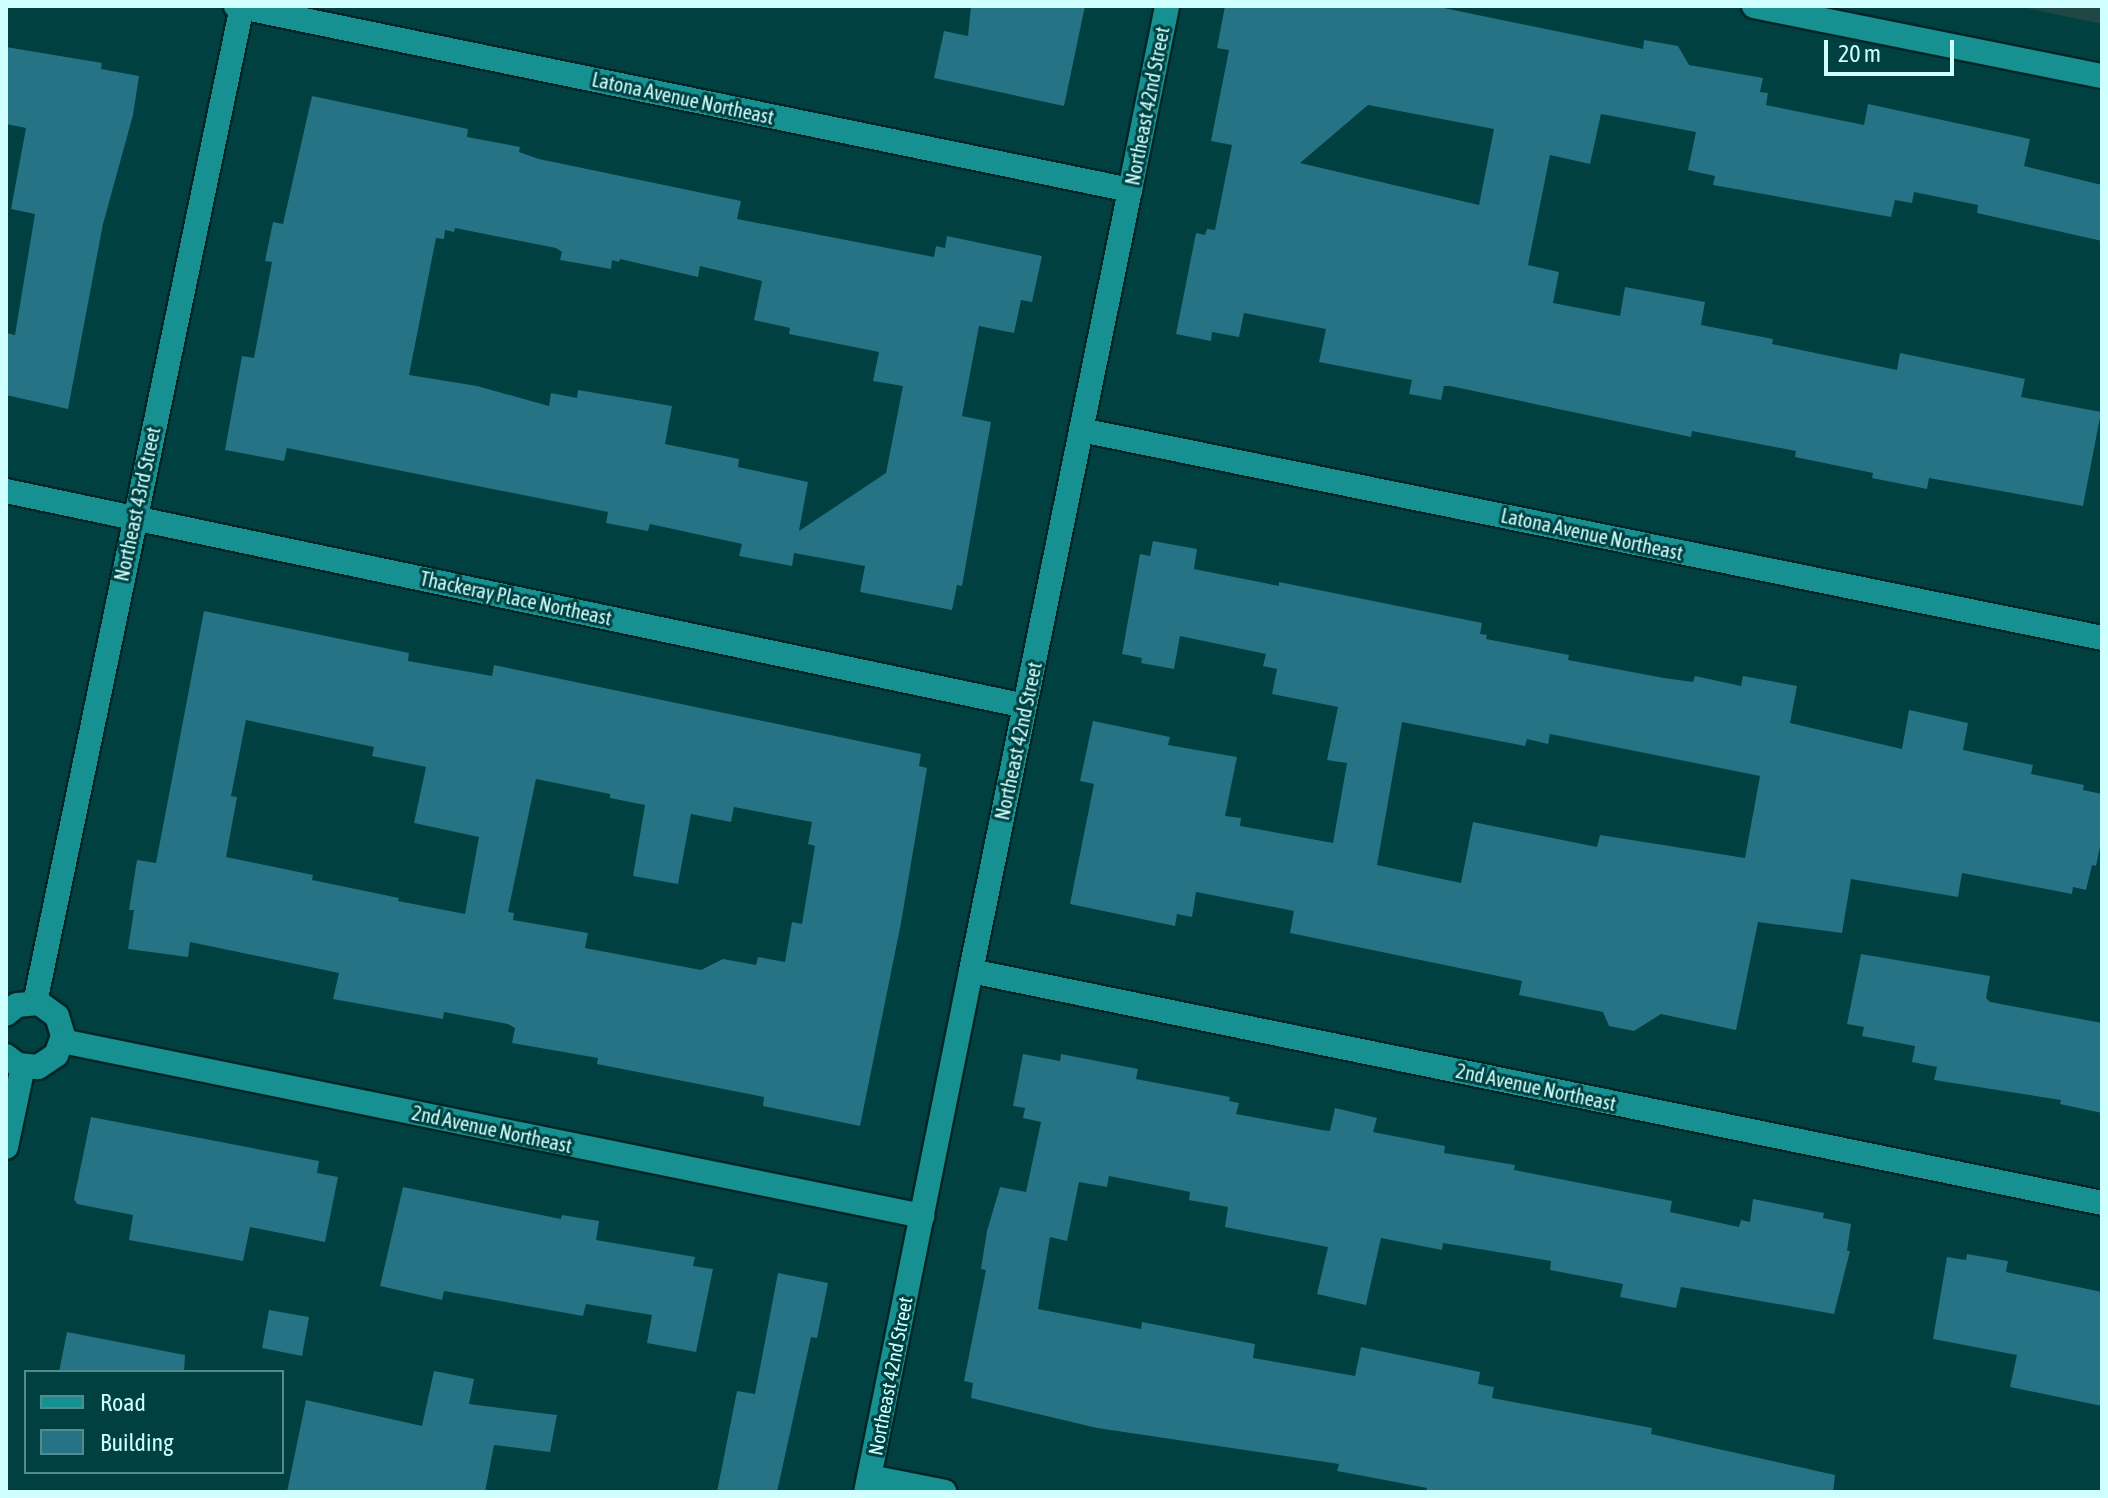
<!DOCTYPE html>
<style>
body{margin:0}
#map{position:relative;width:2108px;height:1498px;overflow:hidden;background:#004040;font-family:"Asap Condensed",sans-serif}
div>[style]{position:absolute}
.built>*{inset:0;background:#204646}
.building>*{inset:0;background:#257384}
.roads{filter:drop-shadow(2px 0 #012424) drop-shadow(-2px 0 #012424) drop-shadow(0 2px #012424) drop-shadow(0 -2px #012424)}
.street>*{height:24px;margin:-12px;padding:0 12px;transform-origin:12px;border-radius:12px;background:#169091}
.secondary>*{height:24px;margin:-12px;padding:0 12px;transform-origin:12px;border-radius:12px;background:#169091}
span{translate:-50% -50%;white-space:nowrap;text-align:center;line-height:1.15;-webkit-text-stroke:6px #004040;paint-order:stroke}
.street-label{font-size:20px;color:#cffefe}
.frame{position:absolute;inset:0;border:8px solid #cffefe;pointer-events:none}
.legend{position:absolute;left:24px;top:1370px;width:260px;height:104px;box-sizing:border-box;background:#004040;border:2px solid #538c8c;margin:0;padding:10px 14px;list-style:none;font-size:24px;color:#cffefe}
.legend li{display:flex;align-items:center;gap:16px;height:40px}
.legend b{width:40px;border:2px solid #538c8c}
.scale{position:absolute;left:1824px;top:40px;width:130px;height:36px;box-sizing:border-box;border:4px solid #cffefe;border-top:0;padding-left:10px;font-size:24px;line-height:28px;white-space:nowrap;color:#cffefe;-webkit-text-stroke:6px #004040;paint-order:stroke}
</style>
<div id="map">
<div class="built">
<i style="clip-path:polygon(2017px 6px,2102px 6px,2102px 24px)"></i>
</div>
<div class="building">
<i style="clip-path:polygon(971px 6px,1085px 6px,1064px 106px,934px 78px,944px 31px,968px 36px)"></i>
<i style="clip-path:polygon(evenodd,1225px 6px,1434px 6px,1643px 49px,1644px 40px,1678px 46px,1689px 65px,1763px 78px,1760px 92px,1768px 93px,1766px 105px,1864px 125px,1868px 104px,2030px 139px,2024px 166px,2102px 185px,2102px 241px,1977px 213px,1978px 205px,1914px 192px,1912px 203px,1895px 200px,1891px 217px,1713px 185px,1715px 176px,1688px 170px,1696px 132px,1601px 114px,1590px 164px,1550px 155px,1528px 265px,1559px 272px,1553px 303px,1620px 316px,1625px 287px,1705px 302px,1701px 325px,1773px 339px,1772px 344px,1897px 370px,1900px 353px,2025px 379px,2021px 397px,2101px 412px,2083px 506px,1929px 478px,1927px 489px,1872px 478px,1873px 473px,1795px 457px,1796px 451px,1692px 431px,1691px 437px,1450px 386px,1444px 386px,1441px 400px,1409px 394px,1412px 380px,1319px 362px,1326px 329px,1244px 313px,1239px 337px,1212px 332px,1211px 341px,1176px 334px,1196px 233px,1205px 235px,1207px 229px,1215px 230px,1232px 145px,1211px 141px,1229px 50px,1217px 48px,1225px 6px,1368px 105px,1494px 129px,1479px 205px,1300px 163px,1368px 105px)"></i>
<i style="clip-path:polygon(6px 47px,102px 63px,101px 69px,139px 76px,133px 115px,103px 224px,68px 409px,6px 395px,6px 333px,15px 335px,35px 214px,11px 209px,26px 128px,6px 124px)"></i>
<i style="clip-path:polygon(evenodd,312px 96px,468px 129px,467px 137px,520px 147px,519px 152px,539px 159px,741px 201px,737px 219px,934px 257px,936px 246px,945px 248px,947px 236px,1042px 256px,1032px 302px,1021px 300px,1014px 333px,979px 326px,962px 416px,991px 422px,962px 586px,957px 585px,952px 610px,860px 592px,865px 566px,794px 553px,792px 566px,739px 556px,742px 544px,650px 524px,648px 531px,606px 523px,608px 512px,287px 448px,284px 461px,225px 450px,242px 356px,254px 358px,272px 262px,265px 261px,273px 222px,283px 224px,312px 96px,455px 228px,556px 248px,562px 252px,560px 260px,611px 269px,612px 260px,619px 262px,620px 259px,698px 277px,700px 266px,762px 281px,754px 320px,790px 328px,789px 334px,879px 352px,873px 381px,903px 386px,886px 473px,799px 531px,808px 482px,738px 467px,739px 459px,665px 444px,672px 406px,578px 390px,577px 398px,551px 393px,549px 406px,477px 386px,409px 375px,436px 238px,444px 239px,445px 230px,454px 232px,455px 228px)"></i>
<i style="clip-path:polygon(evenodd,1153px 541px,1197px 549px,1194px 569px,1279px 586px,1279px 582px,1482px 623px,1480px 634px,1487px 635px,1486px 639px,1569px 655px,1568px 660px,1664px 678px,1693px 682px,1695px 676px,1741px 686px,1743px 676px,1797px 686px,1790px 723px,1902px 749px,1909px 710px,1968px 723px,1963px 750px,2033px 765px,2031px 774px,2084px 785px,2083px 790px,2102px 794px,2102px 837px,2096px 866px,2092px 865px,2086px 890px,2073px 887px,2072px 894px,1962px 873px,1958px 897px,1851px 879px,1842px 933px,1758px 922px,1736px 1030px,1661px 1014px,1634px 1031px,1609px 1026px,1603px 1012px,1519px 995px,1522px 981px,1290px 933px,1294px 911px,1196px 892px,1192px 917px,1177px 914px,1175px 926px,1070px 904px,1094px 784px,1080px 781px,1093px 721px,1170px 737px,1168px 745px,1237px 757px,1225px 816px,1241px 818px,1240px 826px,1333px 843px,1347px 763px,1327px 760px,1338px 707px,1272px 694px,1277px 669px,1263px 666px,1266px 654px,1180px 636px,1174px 669px,1141px 663px,1142px 658px,1122px 654px,1140px 554px,1150px 556px,1153px 541px,1402px 722px,1525px 746px,1527px 739px,1548px 744px,1550px 734px,1760px 776px,1745px 858px,1600px 835px,1597px 847px,1473px 822px,1461px 883px,1377px 865px,1402px 722px)"></i>
<i style="clip-path:polygon(evenodd,204px 611px,409px 653px,408px 661px,492px 676px,494px 665px,921px 754px,919px 766px,927px 768px,901px 923px,860px 1126px,763px 1106px,764px 1097px,597px 1064px,598px 1058px,512px 1043px,515px 1028px,508px 1024px,444px 1012px,443px 1019px,333px 999px,339px 973px,190px 942px,188px 957px,128px 949px,134px 910px,129px 910px,137px 860px,156px 863px,204px 611px,246px 720px,374px 747px,372px 756px,426px 767px,414px 823px,479px 837px,465px 914px,398px 901px,399px 898px,312px 880px,313px 875px,226px 857px,237px 797px,231px 796px,246px 720px,204px 611px,536px 779px,610px 794px,610px 798px,645px 805px,633px 876px,678px 884px,691px 814px,731px 822px,734px 807px,812px 822px,808px 844px,815px 846px,802px 924px,792px 922px,785px 962px,758px 957px,756px 965px,723px 959px,701px 970px,585px 948px,588px 933px,513px 920px,514px 913px,508px 912px,536px 779px)"></i>
<i style="clip-path:polygon(1861px 954px,1990px 976px,1986px 998px,1990px 1002px,2102px 1023px,2102px 1113px,2060px 1104px,2061px 1100px,1934px 1080px,1937px 1067px,1912px 1062px,1915px 1046px,1862px 1036px,1864px 1027px,1847px 1024px)"></i>
<i style="clip-path:polygon(1023px 1054px,1060px 1061px,1061px 1054px,1138px 1069px,1136px 1079px,1230px 1097px,1229px 1101px,1239px 1103px,1236px 1114px,1322px 1130px,1330px 1131px,1335px 1108px,1377px 1118px,1373px 1132px,1445px 1146px,1444px 1153px,1515px 1165px,1514px 1170px,1672px 1201px,1670px 1212px,1739px 1227px,1741px 1220px,1750px 1222px,1753px 1199px,1824px 1213px,1823px 1218px,1851px 1224px,1847px 1251px,1850px 1251px,1834px 1314px,1681px 1287px,1676px 1308px,1620px 1297px,1623px 1284px,1550px 1270px,1551px 1261px,1443px 1243px,1442px 1250px,1381px 1238px,1366px 1305px,1317px 1294px,1328px 1247px,1225px 1227px,1228px 1207px,1189px 1200px,1190px 1192px,1109px 1176px,1107px 1187px,1079px 1182px,1067px 1241px,1050px 1237px,1038px 1309px,1141px 1329px,1142px 1322px,1255px 1344px,1253px 1358px,1355px 1376px,1361px 1347px,1480px 1372px,1478px 1384px,1494px 1387px,1492px 1398px,1652px 1428px,1651px 1434px,1835px 1475px,1833px 1492px,1426px 1492px,1427px 1488px,1337px 1471px,1339px 1464px,1097px 1428px,971px 1398px,973px 1383px,964px 1381px,986px 1270px,981px 1269px,987px 1231px,1000px 1187px,1026px 1192px,1041px 1122px,1023px 1118px,1025px 1108px,1013px 1106px)"></i>
<i style="clip-path:polygon(91px 1117px,319px 1161px,317px 1173px,338px 1177px,325px 1242px,250px 1227px,243px 1261px,129px 1240px,133px 1215px,77px 1204px,74px 1199px)"></i>
<i style="clip-path:polygon(403px 1187px,561px 1219px,562px 1215px,599px 1221px,596px 1240px,695px 1257px,693px 1266px,713px 1269px,696px 1352px,647px 1343px,652px 1315px,586px 1304px,583px 1316px,444px 1291px,442px 1300px,380px 1286px)"></i>
<i style="clip-path:polygon(1967px 1254px,2008px 1261px,2006px 1272px,2102px 1292px,2102px 1406px,2010px 1387px,2017px 1355px,1933px 1339px,1947px 1257px,1966px 1260px)"></i>
<i style="clip-path:polygon(778px 1273px,828px 1283px,817px 1338px,811px 1337px,777px 1492px,717px 1492px,737px 1391px,755px 1394px)"></i>
<i style="clip-path:polygon(269px 1310px,309px 1317px,302px 1356px,262px 1348px)"></i>
<i style="clip-path:polygon(67px 1332px,185px 1355px,184px 1372px,59px 1372px)"></i>
<i style="clip-path:polygon(434px 1371px,474px 1379px,469px 1404px,557px 1415px,550px 1452px,494px 1445px,485px 1492px,287px 1492px,306px 1400px,422px 1426px)"></i>
</div>
<div class="roads">
<div class="street">
<i style="left:1754px;top:6px;width:355px;rotate:11.4deg"></i>
<i style="left:1130px;top:190px;width:188px;rotate:-78.6deg"></i>
<i style="left:35px;top:1003px;width:1018px;rotate:-78.27deg"></i>
<i style="left:6px;top:1014px;width:14px;rotate:-39deg"></i>
<i style="left:17px;top:1005px;width:22px;rotate:-5deg"></i>
<i style="left:39px;top:1003px;width:22px;rotate:36deg"></i>
<i style="left:57px;top:1016px;width:21px;rotate:73deg"></i>
<i style="left:63px;top:1036px;width:20px;rotate:110deg"></i>
<i style="left:56px;top:1055px;width:22px;rotate:146deg"></i>
<i style="left:38px;top:1067px;width:20px;rotate:-174deg"></i>
<i style="left:18px;top:1065px;width:15px;rotate:-143deg"></i>
<i style="left:62px;top:1041px;width:878px;rotate:11.5deg"></i>
<i style="left:6px;top:1147px;width:83px;rotate:-78.1deg"></i>
<i style="left:870px;top:1477px;width:76px;rotate:11.3deg"></i>
<i style="left:866px;top:1492px;width:531px;rotate:-78.61deg"></i>
</div>
<div class="secondary">
<i style="left:236px;top:6px;width:913px;rotate:11.63deg"></i>
<i style="left:1130px;top:190px;width:797px;rotate:101.51deg"></i>
<i style="left:971px;top:971px;width:1155px;rotate:11.59deg"></i>
<i style="left:1081px;top:430px;width:1042px;rotate:11.51deg"></i>
<i style="left:6px;top:491px;width:1041px;rotate:11.91deg"></i>
</div>
</div>
<div class="street-label">
<span style="left:683px;top:98px;rotate:12deg">Latona Avenue Northeast</span>
<span style="left:1147px;top:106px;rotate:-79deg">Northeast 42nd Street</span>
<span style="left:137px;top:504px;rotate:-78deg">Northeast 43rd Street</span>
<span style="left:1592px;top:534px;rotate:12deg">Latona Avenue Northeast</span>
<span style="left:516px;top:598px;rotate:12deg">Thackeray Place Northeast</span>
<span style="left:1018px;top:741px;rotate:-78deg">Northeast 42nd Street</span>
<span style="left:1536px;top:1087px;rotate:12deg">2nd Avenue Northeast</span>
<span style="left:492px;top:1129px;rotate:12deg">2nd Avenue Northeast</span>
<span style="left:890px;top:1376px;rotate:-79deg">Northeast 42nd Street</span>
</div>
<div class="frame"></div>
<ul class="legend">
<li><b style="height:10px;background:#169091"></b>Road</li>
<li><b style="height:22px;background:#257384"></b>Building</li>
</ul>
<div class="scale">20 m</div>
</div>
